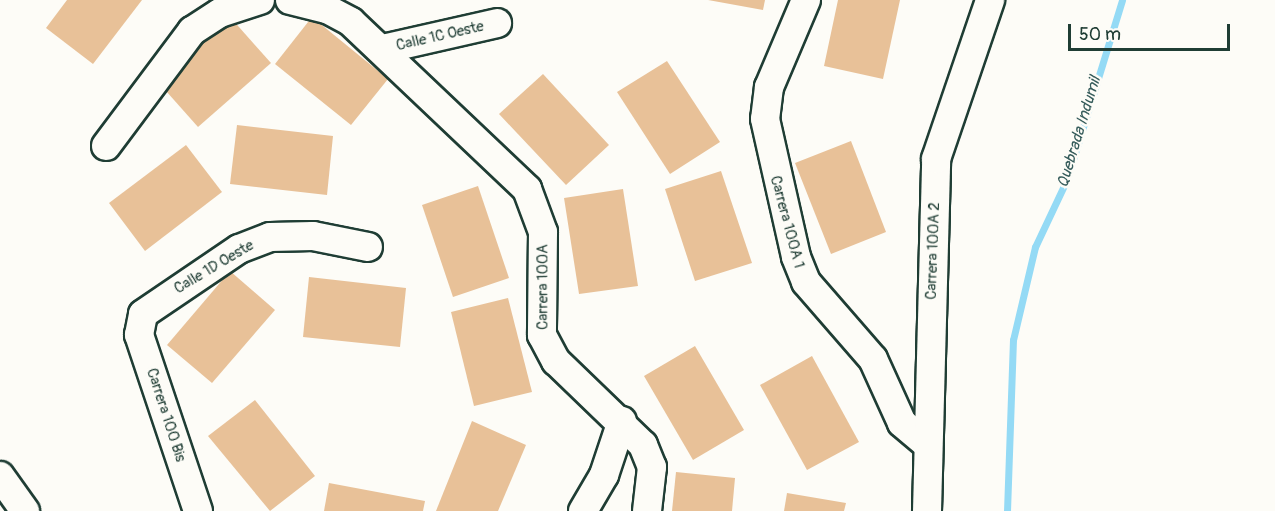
<!DOCTYPE html>
<style>
body{margin:0}
#map{position:relative;width:1275px;height:511px;overflow:hidden;background:#fdfcf7;font-family:Pangolin,sans-serif}
div>[style]{position:absolute}
.stream>*{height:7px;margin:-3.5px;padding:0 3.5px;transform-origin:3.5px;border-radius:3.5px;background:#94daf5}
.building>*{inset:0;background:#e8c198}
.roads{filter:drop-shadow(2px 0 #1f3d34) drop-shadow(-2px 0 #1f3d34) drop-shadow(0 2px #1f3d34) drop-shadow(0 -2px #1f3d34)}
.minor>*{height:28px;margin:-14px;padding:0 14px;transform-origin:14px;border-radius:14px;background:#fdfcf7}
span{translate:-50% -50%;white-space:nowrap;text-align:center;line-height:1.15;-webkit-text-stroke:5px #fdfcf7;paint-order:stroke}
.street-label{font-size:15px;color:#1f3d34}
.water-label{font-size:16px;color:#365c5b;font-style:italic}
.scale{position:absolute;left:1068px;top:24px;width:162px;height:27px;box-sizing:border-box;border:3px solid #1f3d34;border-top:0;padding-left:8px;font-size:18px;line-height:21px;white-space:nowrap;color:#1f3d34;-webkit-text-stroke:4px #fdfcf7;paint-order:stroke}
</style>
<div id="map">
<div class="stream">
<i style="left:1007px;top:511px;width:171px;rotate:-88deg"></i>
<i style="left:1013px;top:340px;width:96px;rotate:-76.7deg"></i>
<i style="left:1035px;top:247px;width:75px;rotate:-64.8deg"></i>
<i style="left:1067px;top:179px;width:187px;rotate:-72.9deg"></i>
</div>
<div class="building">
<i style="clip-path:polygon(67px 0,142px 0,93px 64px,46px 28px)"></i>
<i style="clip-path:polygon(708px 0,765px 0,763px 10px)"></i>
<i style="clip-path:polygon(838px 0,900px 0,883px 79px,824px 66px)"></i>
<i style="clip-path:polygon(312px 17px,388px 79px,351px 125px,275px 64px)"></i>
<i style="clip-path:polygon(231px 18px,271px 63px,198px 127px,158px 82px)"></i>
<i style="clip-path:polygon(667px 61px,720px 142px,670px 174px,617px 92px)"></i>
<i style="clip-path:polygon(543px 74px,609px 145px,566px 185px,499px 114px)"></i>
<i style="clip-path:polygon(237px 125px,333px 136px,327px 195px,230px 184px)"></i>
<i style="clip-path:polygon(851px 141px,886px 232px,831px 254px,795px 163px)"></i>
<i style="clip-path:polygon(186px 145px,222px 192px,145px 251px,109px 203px)"></i>
<i style="clip-path:polygon(721px 171px,752px 263px,695px 281px,665px 189px)"></i>
<i style="clip-path:polygon(478px 186px,509px 278px,453px 297px,422px 205px)"></i>
<i style="clip-path:polygon(623px 189px,638px 286px,579px 294px,564px 198px)"></i>
<i style="clip-path:polygon(230px 271px,275px 310px,212px 383px,167px 345px)"></i>
<i style="clip-path:polygon(309px 277px,406px 288px,400px 347px,303px 337px)"></i>
<i style="clip-path:polygon(508px 298px,532px 392px,474px 406px,451px 312px)"></i>
<i style="clip-path:polygon(695px 346px,744px 430px,693px 460px,644px 376px)"></i>
<i style="clip-path:polygon(812px 356px,859px 442px,807px 470px,760px 385px)"></i>
<i style="clip-path:polygon(255px 400px,315px 476px,270px 511px,208px 436px)"></i>
<i style="clip-path:polygon(472px 421px,526px 445px,498px 511px,436px 511px)"></i>
<i style="clip-path:polygon(676px 472px,735px 478px,732px 511px,672px 511px)"></i>
<i style="clip-path:polygon(329px 483px,425px 501px,423px 511px,324px 511px)"></i>
<i style="clip-path:polygon(787px 493px,846px 503px,844px 511px,784px 511px)"></i>
</div>
<div class="roads">
<div class="minor">
<i style="left:290px;top:0;width:38px;rotate:14deg"></i>
<i style="left:327px;top:9px;width:27px;rotate:28deg"></i>
<i style="left:351px;top:22px;width:243px;rotate:43.5deg"></i>
<i style="left:527px;top:189px;width:46px;rotate:69.6deg"></i>
<i style="left:543px;top:232px;width:103px;rotate:90.6deg"></i>
<i style="left:542px;top:335px;width:30px;rotate:62deg"></i>
<i style="left:556px;top:361px;width:121px;rotate:44deg"></i>
<i style="left:643px;top:445px;width:24px;rotate:68deg"></i>
<i style="left:652px;top:467px;width:44px;rotate:96.5deg"></i>
<i style="left:806px;top:0;width:95px;rotate:113deg"></i>
<i style="left:769px;top:87px;width:32px;rotate:97deg"></i>
<i style="left:765px;top:119px;width:141px;rotate:77.3deg"></i>
<i style="left:796px;top:257px;width:27px;rotate:68deg"></i>
<i style="left:806px;top:282px;width:102px;rotate:49deg"></i>
<i style="left:873px;top:359px;width:70px;rotate:65.6deg"></i>
<i style="left:902px;top:423px;width:33px;rotate:40deg"></i>
<i style="left:383px;top:49px;width:117px;rotate:-12.8deg"></i>
<i style="left:106px;top:146px;width:144px;rotate:-53.2deg"></i>
<i style="left:192px;top:31px;width:33px;rotate:-33deg"></i>
<i style="left:220px;top:13px;width:42px;rotate:-18deg"></i>
<i style="left:0;top:476px;width:43px;rotate:54.5deg"></i>
<i style="left:198px;top:511px;width:186px;rotate:-108.5deg"></i>
<i style="left:139px;top:335px;width:21px;rotate:-79deg"></i>
<i style="left:143px;top:314px;width:116px;rotate:-34.1deg"></i>
<i style="left:239px;top:249px;width:33px;rotate:-21deg"></i>
<i style="left:270px;top:237px;width:43px;rotate:-1.3deg"></i>
<i style="left:313px;top:236px;width:56px;rotate:11.3deg"></i>
<i style="left:583px;top:511px;width:42px;rotate:-59.7deg"></i>
<i style="left:604px;top:475px;width:57px;rotate:-71.6deg"></i>
<i style="left:927px;top:511px;width:352px;rotate:-88.5deg"></i>
<i style="left:936px;top:159px;width:168px;rotate:-71.2deg"></i>
</div>
</div>
<div class="street-label">
<span style="left:440px;top:36px;rotate:-13deg">Calle 1C Oeste</span>
<span style="left:787px;top:222px;rotate:75deg">Carrera 100A 1</span>
<span style="left:933px;top:251px;rotate:-88deg">Carrera 100A 2</span>
<span style="left:214px;top:267px;rotate:-31deg">Calle 1D Oeste</span>
<span style="left:543px;top:287px;rotate:-90deg">Carrera 100A</span>
<span style="left:166px;top:415px;rotate:72deg">Carrera 100 Bis</span>
</div>
<div class="water-label">
<span style="left:1079px;top:132px;rotate:-73deg">Quebrada Indumil</span>
</div>
<div class="scale">50 m</div>
</div>
